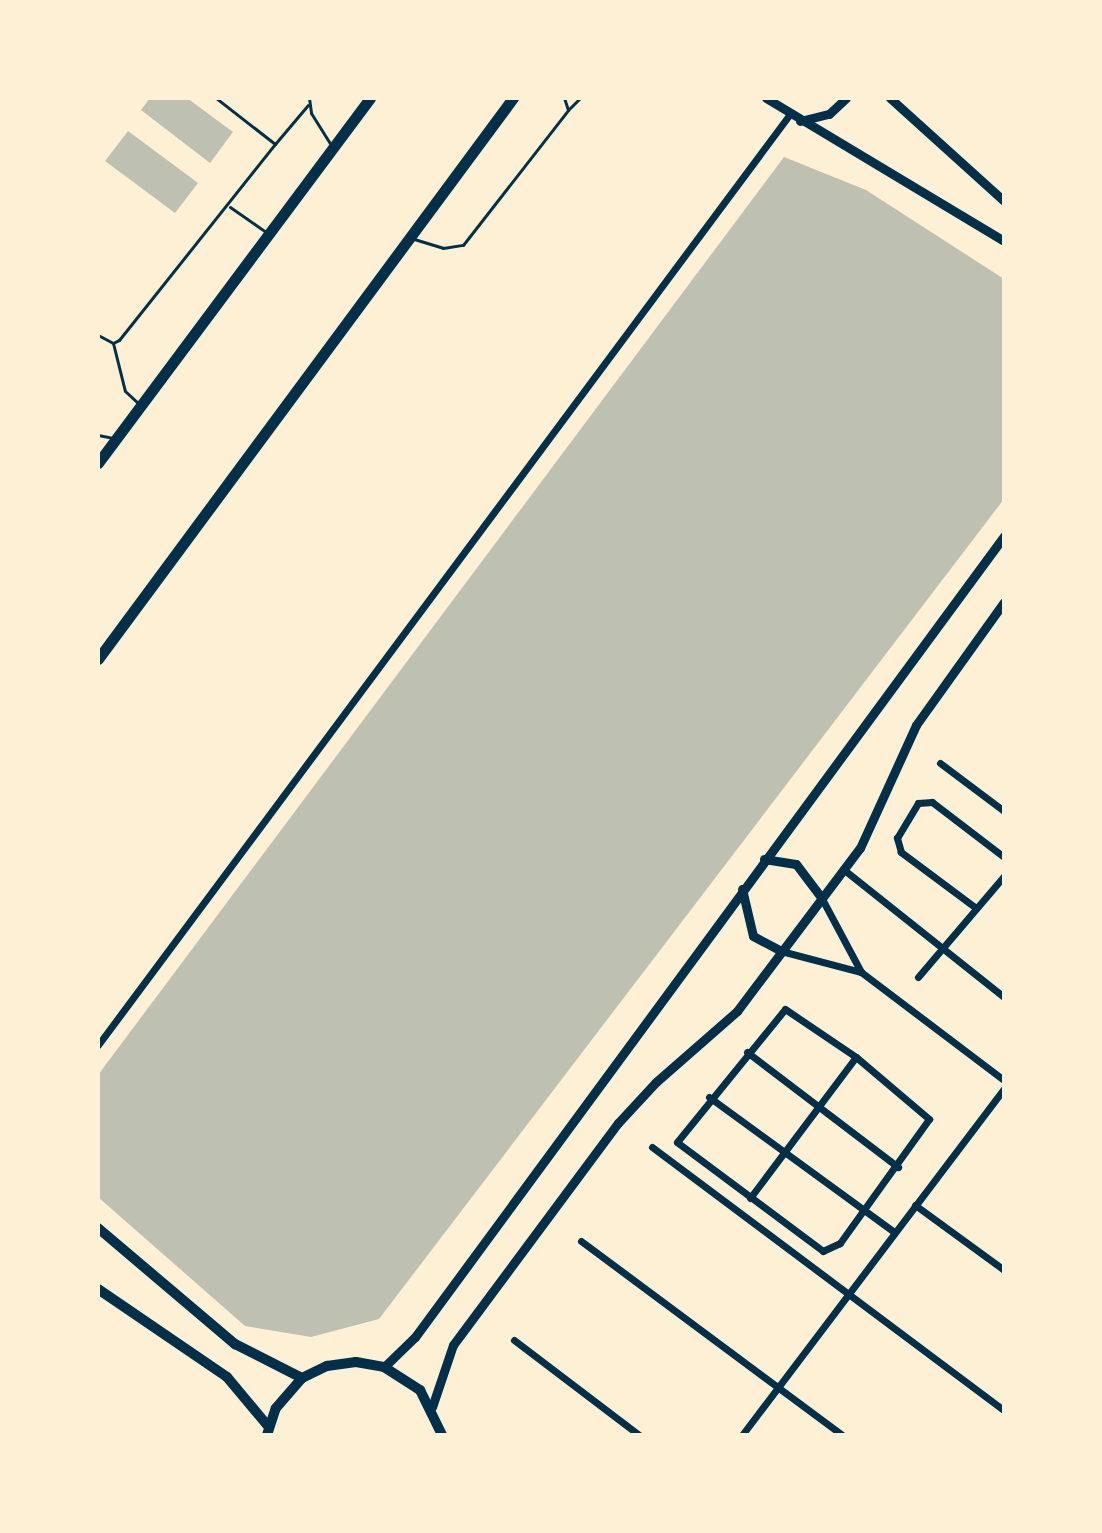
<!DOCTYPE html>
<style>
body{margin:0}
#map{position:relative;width:1102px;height:1533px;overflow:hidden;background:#fdf0d5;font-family:Lato,sans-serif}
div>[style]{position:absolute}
.building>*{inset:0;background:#bec0b2}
.service>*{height:3px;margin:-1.5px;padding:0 1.5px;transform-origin:1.5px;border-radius:1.5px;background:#003049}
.minor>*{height:7px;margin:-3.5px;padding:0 3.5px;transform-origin:3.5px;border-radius:3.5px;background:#003049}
.tertiary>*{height:9px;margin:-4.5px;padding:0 4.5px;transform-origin:4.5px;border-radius:4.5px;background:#003049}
.secondary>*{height:10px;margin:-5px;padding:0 5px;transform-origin:5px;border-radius:5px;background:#003049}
.primary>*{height:11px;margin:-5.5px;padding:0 5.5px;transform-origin:5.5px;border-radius:5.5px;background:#003049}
span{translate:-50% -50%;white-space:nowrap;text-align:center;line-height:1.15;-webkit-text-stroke:7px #fdf0d5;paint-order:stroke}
.frame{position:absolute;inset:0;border:100px solid #fdf0d5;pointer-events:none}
</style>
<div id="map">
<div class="building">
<i style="clip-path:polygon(150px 98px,187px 98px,233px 132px,210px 163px,141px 110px)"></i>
<i style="clip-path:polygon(128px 131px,198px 183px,175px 213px,105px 161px)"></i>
<i style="clip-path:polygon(784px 157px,866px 190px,1004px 279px,1004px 499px,379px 1319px,311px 1337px,245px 1326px,98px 1197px,98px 1075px)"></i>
</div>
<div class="service">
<i style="left:309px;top:98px;width:15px;rotate:82deg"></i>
<i style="left:311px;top:113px;width:36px;rotate:58deg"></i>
<i style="left:568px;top:110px;width:17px;rotate:-45deg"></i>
<i style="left:275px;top:144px;width:51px;rotate:-49.8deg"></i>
<i style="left:230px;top:207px;width:44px;rotate:34.8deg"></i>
<i style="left:414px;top:239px;width:30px;rotate:17deg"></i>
<i style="left:443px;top:248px;width:20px;rotate:-9deg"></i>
<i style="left:463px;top:245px;width:171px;rotate:-52.1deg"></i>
<i style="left:568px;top:110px;width:13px;rotate:-108deg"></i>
<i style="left:98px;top:335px;width:17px;rotate:28deg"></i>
<i style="left:113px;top:343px;width:7px;rotate:-27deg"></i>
<i style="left:119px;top:340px;width:251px;rotate:-51.5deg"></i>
<i style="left:275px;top:144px;width:75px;rotate:-142.1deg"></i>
<i style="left:113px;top:343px;width:49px;rotate:76deg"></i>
<i style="left:125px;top:391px;width:19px;rotate:43deg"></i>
<i style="left:98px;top:435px;width:15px;rotate:11deg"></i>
</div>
<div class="minor">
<i style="left:940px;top:763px;width:80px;rotate:36.9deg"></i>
<i style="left:843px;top:869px;width:206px;rotate:38.5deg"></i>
<i style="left:821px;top:897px;width:85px;rotate:61.9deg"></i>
<i style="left:976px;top:908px;width:94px;rotate:-143.3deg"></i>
<i style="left:901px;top:852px;width:15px;rotate:-106deg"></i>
<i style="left:897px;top:838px;width:41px;rotate:-59deg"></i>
<i style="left:918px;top:803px;width:14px;rotate:-4deg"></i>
<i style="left:932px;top:802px;width:91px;rotate:37.4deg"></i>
<i style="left:781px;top:951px;width:83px;rotate:14.7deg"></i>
<i style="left:861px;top:972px;width:179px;rotate:37.1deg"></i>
<i style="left:918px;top:977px;width:133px;rotate:-49.6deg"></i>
<i style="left:785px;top:1009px;width:86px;rotate:34.1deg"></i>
<i style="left:856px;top:1057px;width:96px;rotate:40.3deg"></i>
<i style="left:929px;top:1119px;width:153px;rotate:125.7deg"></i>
<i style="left:840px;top:1243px;width:19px;rotate:155deg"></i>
<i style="left:823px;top:1251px;width:182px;rotate:-143.3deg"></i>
<i style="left:677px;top:1142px;width:171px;rotate:-50.9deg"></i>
<i style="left:98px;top:1045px;width:1160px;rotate:-53.38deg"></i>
<i style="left:747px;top:1052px;width:190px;rotate:37.3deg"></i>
<i style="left:709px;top:1097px;width:229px;rotate:36.1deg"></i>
<i style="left:652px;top:1147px;width:439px;rotate:36.8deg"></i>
<i style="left:750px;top:1198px;width:176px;rotate:-53.1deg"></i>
<i style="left:915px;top:1205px;width:110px;rotate:36.1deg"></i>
<i style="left:581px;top:1241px;width:325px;rotate:36.6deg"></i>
<i style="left:514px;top:1340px;width:157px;rotate:37.2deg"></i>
<i style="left:742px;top:1435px;width:434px;rotate:-52.9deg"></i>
</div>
<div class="tertiary">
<i style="left:766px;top:98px;width:278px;rotate:31deg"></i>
<i style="left:890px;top:98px;width:154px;rotate:42.1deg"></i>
<i style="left:800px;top:121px;width:30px;rotate:-14deg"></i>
<i style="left:829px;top:114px;width:23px;rotate:-43deg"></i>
<i style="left:764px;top:859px;width:32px;rotate:9deg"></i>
<i style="left:796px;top:864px;width:41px;rotate:52.9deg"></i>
<i style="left:742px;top:889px;width:48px;rotate:76.8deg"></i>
<i style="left:753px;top:936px;width:32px;rotate:28deg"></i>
<i style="left:384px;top:1367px;width:43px;rotate:-44.1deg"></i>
<i style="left:415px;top:1337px;width:994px;rotate:-53.67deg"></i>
<i style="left:432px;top:1407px;width:65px;rotate:-71.3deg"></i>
<i style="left:453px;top:1345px;width:277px;rotate:-53.4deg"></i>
<i style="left:618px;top:1123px;width:56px;rotate:-47.2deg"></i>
<i style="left:656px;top:1082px;width:108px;rotate:-41.2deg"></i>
<i style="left:737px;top:1011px;width:204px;rotate:-53deg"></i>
<i style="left:860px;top:848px;width:135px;rotate:-65.5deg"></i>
<i style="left:916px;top:725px;width:151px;rotate:-54.4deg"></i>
</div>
<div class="secondary">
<i style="left:98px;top:1228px;width:180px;rotate:40.3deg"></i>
<i style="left:235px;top:1344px;width:75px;rotate:26.9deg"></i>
<i style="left:98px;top:1289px;width:156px;rotate:34.3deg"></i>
<i style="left:227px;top:1377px;width:64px;rotate:50.1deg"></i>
<i style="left:267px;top:1435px;width:28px;rotate:-72deg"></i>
<i style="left:276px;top:1408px;width:40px;rotate:-49deg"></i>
<i style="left:302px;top:1378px;width:28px;rotate:-26deg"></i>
<i style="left:327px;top:1366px;width:29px;rotate:-8deg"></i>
<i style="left:356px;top:1362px;width:28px;rotate:10deg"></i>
<i style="left:384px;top:1367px;width:43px;rotate:32.6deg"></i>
<i style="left:420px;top:1390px;width:50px;rotate:63.9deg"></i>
</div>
<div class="primary">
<i style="left:98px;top:463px;width:455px;rotate:-53.3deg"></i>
<i style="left:98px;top:659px;width:698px;rotate:-53.51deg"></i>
</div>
<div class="frame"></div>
</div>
